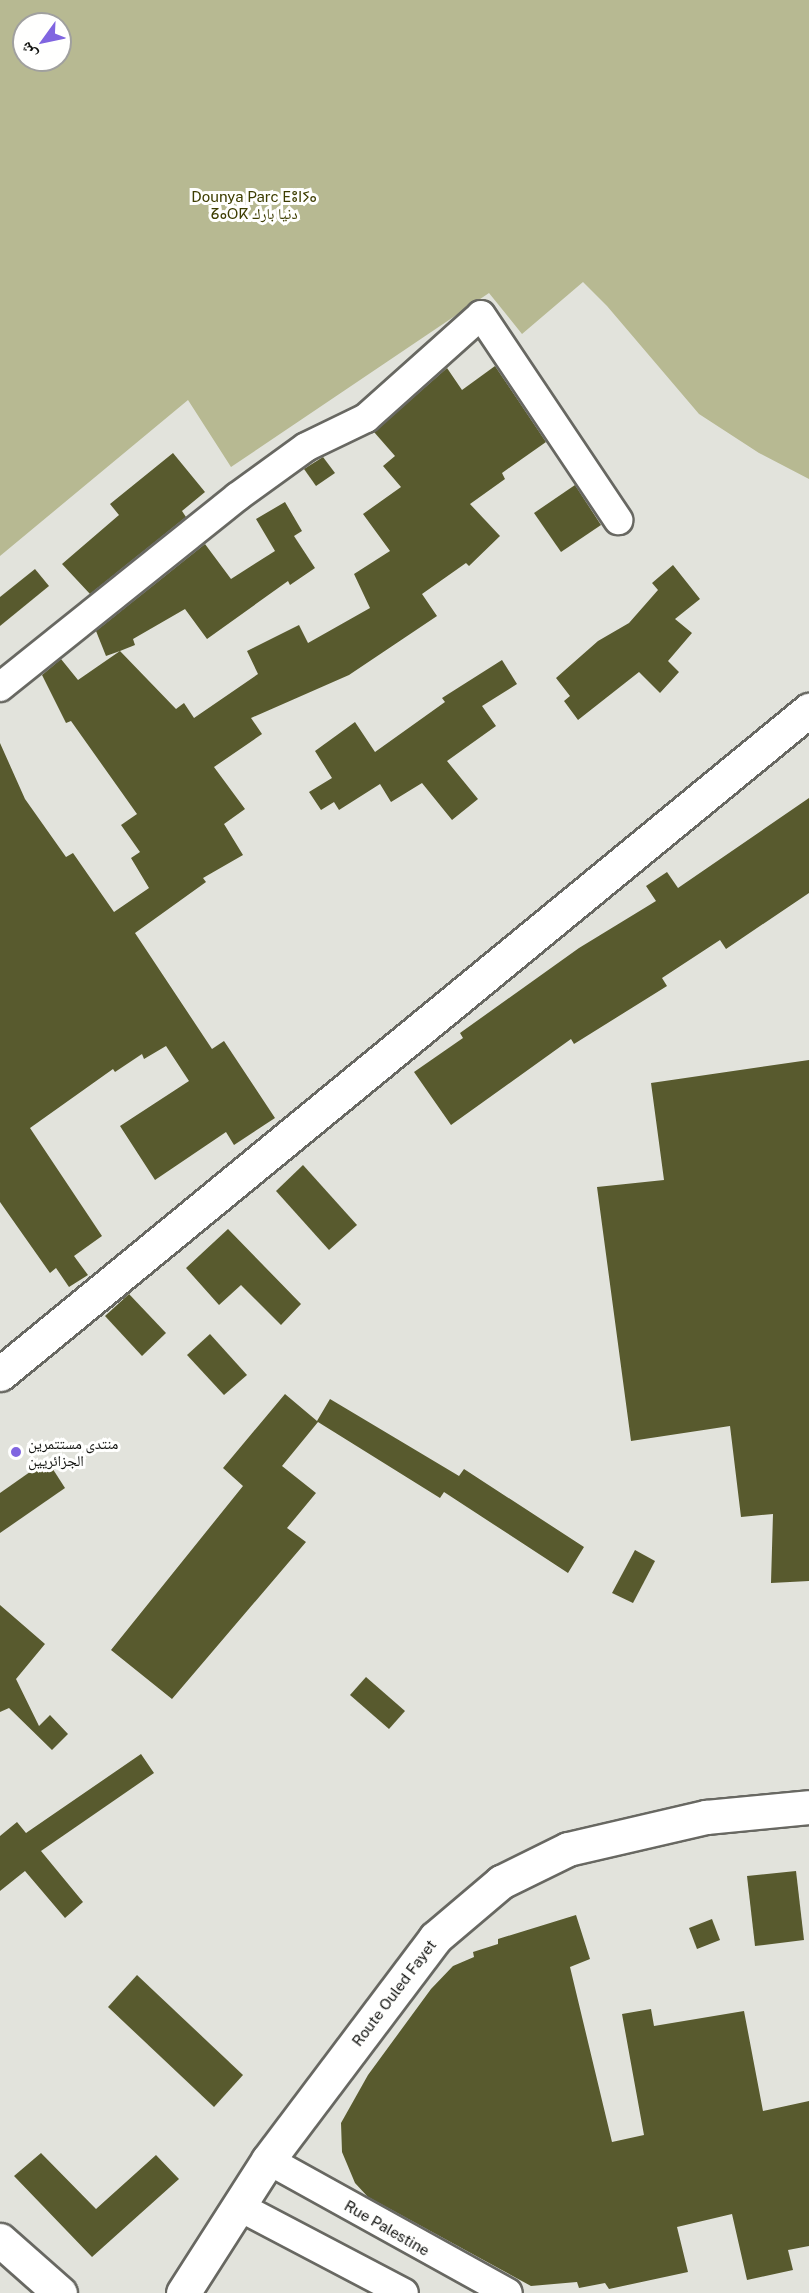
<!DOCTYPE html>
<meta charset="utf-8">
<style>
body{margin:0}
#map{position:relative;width:809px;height:2293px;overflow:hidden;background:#e2e3dc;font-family:"Public Sans","Noto Naskh Arabic","Noto Sans Tifinagh",sans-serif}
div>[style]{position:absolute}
.green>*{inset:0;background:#b7b992}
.building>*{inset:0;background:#585a2e}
.roads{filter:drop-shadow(2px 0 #686862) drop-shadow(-2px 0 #686862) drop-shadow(0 2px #686862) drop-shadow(0 -2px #686862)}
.street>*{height:28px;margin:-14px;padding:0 14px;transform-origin:14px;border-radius:14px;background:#fff}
.secondary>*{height:33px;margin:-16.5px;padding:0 16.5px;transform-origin:16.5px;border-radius:16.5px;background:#fff}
.dots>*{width:16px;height:16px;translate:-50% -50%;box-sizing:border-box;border:3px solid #fffffe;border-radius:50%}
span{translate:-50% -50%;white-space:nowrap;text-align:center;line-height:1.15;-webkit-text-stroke:6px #fffffe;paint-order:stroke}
.park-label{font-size:15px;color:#3d3d01}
.poi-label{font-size:15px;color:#11120f}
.left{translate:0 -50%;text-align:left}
.street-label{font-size:15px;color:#11120f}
.north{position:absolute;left:12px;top:12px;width:60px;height:60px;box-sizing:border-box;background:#fffffe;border:2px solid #a0a09e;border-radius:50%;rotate:237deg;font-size:16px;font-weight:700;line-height:24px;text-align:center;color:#11120f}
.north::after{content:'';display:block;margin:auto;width:21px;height:27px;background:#8065e0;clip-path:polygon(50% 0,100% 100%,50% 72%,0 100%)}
</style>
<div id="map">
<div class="green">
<i style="clip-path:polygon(evenodd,0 0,809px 0,809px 479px,759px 453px,699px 414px,607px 306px,583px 282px,522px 334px,489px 293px,231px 467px,188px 400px,0 556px,0 0,24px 24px,60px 24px,60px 60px,24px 60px,24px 24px)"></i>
</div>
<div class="building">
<i style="clip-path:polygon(495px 366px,546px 442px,502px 473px,505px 479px,470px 504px,500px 536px,469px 566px,466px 563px,422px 594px,437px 616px,349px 675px,251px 718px,262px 734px,214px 767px,245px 809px,224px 824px,243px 855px,203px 878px,206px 882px,135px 933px,212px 1049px,224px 1041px,275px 1118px,234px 1145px,226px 1132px,155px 1180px,120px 1126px,189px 1081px,166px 1046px,144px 1059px,142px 1054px,115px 1072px,113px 1069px,30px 1128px,102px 1236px,74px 1256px,88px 1275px,69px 1287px,56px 1268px,50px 1273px,0 1202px,0 743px,25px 799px,66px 857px,73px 853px,114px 912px,149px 888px,131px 858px,140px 852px,121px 825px,137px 814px,71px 721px,66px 723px,42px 675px,61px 659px,78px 680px,120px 651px,106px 656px,96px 631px,205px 544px,231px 579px,275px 551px,256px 519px,285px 502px,302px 531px,294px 536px,315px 568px,290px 585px,288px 581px,207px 639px,185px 609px,133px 639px,135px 645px,120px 651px,176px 709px,184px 703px,194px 718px,258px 674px,247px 651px,299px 625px,308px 643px,370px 608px,354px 574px,390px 551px,363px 514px,401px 487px,383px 466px,395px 456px,374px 432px,447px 368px,462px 390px)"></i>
<i style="clip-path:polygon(173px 453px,205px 492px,182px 511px,186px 517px,90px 594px,62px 564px,119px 515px,110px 504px)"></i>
<i style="clip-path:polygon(323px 457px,335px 473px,316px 486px,304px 469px)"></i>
<i style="clip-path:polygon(575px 485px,601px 525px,561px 552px,534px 513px)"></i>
<i style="clip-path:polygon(673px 565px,700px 599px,675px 619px,692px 633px,668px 661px,679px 672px,660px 693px,639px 672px,578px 720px,564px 701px,570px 696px,556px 678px,598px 641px,629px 623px,658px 590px,652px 583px)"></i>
<i style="clip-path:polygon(35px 569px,49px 586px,0 626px,0 597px)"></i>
<i style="clip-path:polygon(502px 660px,517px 684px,482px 706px,496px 726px,447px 761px,478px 799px,452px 820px,422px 783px,391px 802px,380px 784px,339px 810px,334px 802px,321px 810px,309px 792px,332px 778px,315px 751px,355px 722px,375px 752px,445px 702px,442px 698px)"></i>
<i style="clip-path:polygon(809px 798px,809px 893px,726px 949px,720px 940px,662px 978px,667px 986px,574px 1044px,571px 1039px,451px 1125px,414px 1072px,463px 1038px,460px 1033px,579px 948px,656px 901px,646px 886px,667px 872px,678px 888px)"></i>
<i style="clip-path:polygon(809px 1060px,809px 1581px,771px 1583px,773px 1514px,741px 1517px,730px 1426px,631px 1441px,597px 1187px,664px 1180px,651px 1083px)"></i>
<i style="clip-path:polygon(303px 1165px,357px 1225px,329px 1250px,276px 1191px)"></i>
<i style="clip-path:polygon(228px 1229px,301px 1304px,281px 1325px,241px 1285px,219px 1305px,186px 1268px)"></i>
<i style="clip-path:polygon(129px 1294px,166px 1333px,142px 1356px,105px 1316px)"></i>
<i style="clip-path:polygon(210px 1334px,247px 1375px,224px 1395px,187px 1355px)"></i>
<i style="clip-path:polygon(285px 1394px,317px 1421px,330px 1399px,459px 1476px,464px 1469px,584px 1547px,568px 1573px,444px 1492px,440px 1498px,318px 1422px,282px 1466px,316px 1493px,287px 1528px,306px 1542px,172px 1699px,111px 1650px,243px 1486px,223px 1468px)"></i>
<i style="clip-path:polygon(47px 1460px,65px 1488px,0 1533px,0 1493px)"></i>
<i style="clip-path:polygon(635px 1550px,655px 1561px,633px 1603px,612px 1593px)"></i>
<i style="clip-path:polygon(0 1605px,45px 1644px,16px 1679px,39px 1726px,50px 1715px,68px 1734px,52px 1750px,9px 1708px,0 1712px)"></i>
<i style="clip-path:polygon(366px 1677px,405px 1711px,389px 1729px,350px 1695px)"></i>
<i style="clip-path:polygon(141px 1754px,154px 1773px,41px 1851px,83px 1902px,65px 1918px,25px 1871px,0 1891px,0 1836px,17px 1822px,26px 1833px)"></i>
<i style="clip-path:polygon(796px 1871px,804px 1940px,755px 1946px,747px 1876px)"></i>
<i style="clip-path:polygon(576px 1915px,590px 1959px,570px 1967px,612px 2142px,644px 2135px,622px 2014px,651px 2009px,654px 2026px,744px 2011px,763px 2111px,809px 2101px,809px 2246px,788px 2250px,793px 2270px,747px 2280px,732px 2214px,677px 2227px,688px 2272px,609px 2289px,605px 2283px,579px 2288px,577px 2282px,531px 2286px,368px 2197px,355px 2183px,342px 2152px,341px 2123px,368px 2075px,431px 1989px,453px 1966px,474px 1957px,473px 1952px,498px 1944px,498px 1939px)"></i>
<i style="clip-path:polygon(712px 1919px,720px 1940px,697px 1949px,689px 1928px)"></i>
<i style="clip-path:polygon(137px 1975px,243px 2075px,214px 2107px,108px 2007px)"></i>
<i style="clip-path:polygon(41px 2153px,96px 2209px,156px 2155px,179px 2179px,92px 2257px,14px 2176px)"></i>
</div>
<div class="roads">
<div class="street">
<i style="left:0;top:687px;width:304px;rotate:-38.7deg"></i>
<i style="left:237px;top:497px;width:85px;rotate:-35.9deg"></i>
<i style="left:306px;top:447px;width:67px;rotate:-25.8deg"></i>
<i style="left:366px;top:418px;width:154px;rotate:-41.8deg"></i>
<i style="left:481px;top:315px;width:247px;rotate:56.2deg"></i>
<i style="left:268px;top:2160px;width:274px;rotate:29deg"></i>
<i style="left:240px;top:2207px;width:185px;rotate:27.7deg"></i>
</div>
<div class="secondary">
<i style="left:0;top:1374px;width:1047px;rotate:-39.38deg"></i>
<i style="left:0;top:2240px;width:80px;rotate:41.5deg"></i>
<i style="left:183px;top:2293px;width:158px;rotate:-57.4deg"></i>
<i style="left:268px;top:2160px;width:278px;rotate:-53deg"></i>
<i style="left:435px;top:1938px;width:87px;rotate:-40.3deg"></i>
<i style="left:501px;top:1882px;width:75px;rotate:-26.2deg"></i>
<i style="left:568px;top:1849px;width:142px;rotate:-13.1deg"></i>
<i style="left:706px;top:1817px;width:103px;rotate:-5.5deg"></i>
</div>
</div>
<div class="dots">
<i style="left:16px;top:1452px;background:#8065e0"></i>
</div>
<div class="park-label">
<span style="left:254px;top:205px">Dounya Parc ⴹⵓⵏⵢⴰ<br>ⵒⴰⵔⴽ دنيا بارك</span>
</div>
<div class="poi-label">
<span class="left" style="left:28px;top:1452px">منتدى مستتمرين<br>الجزائريين</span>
</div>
<div class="street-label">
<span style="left:394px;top:1993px;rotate:-53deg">Route Ouled Fayet</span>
<span style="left:387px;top:2228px;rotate:30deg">Rue Palestine</span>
</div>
<div class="north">ش</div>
</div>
